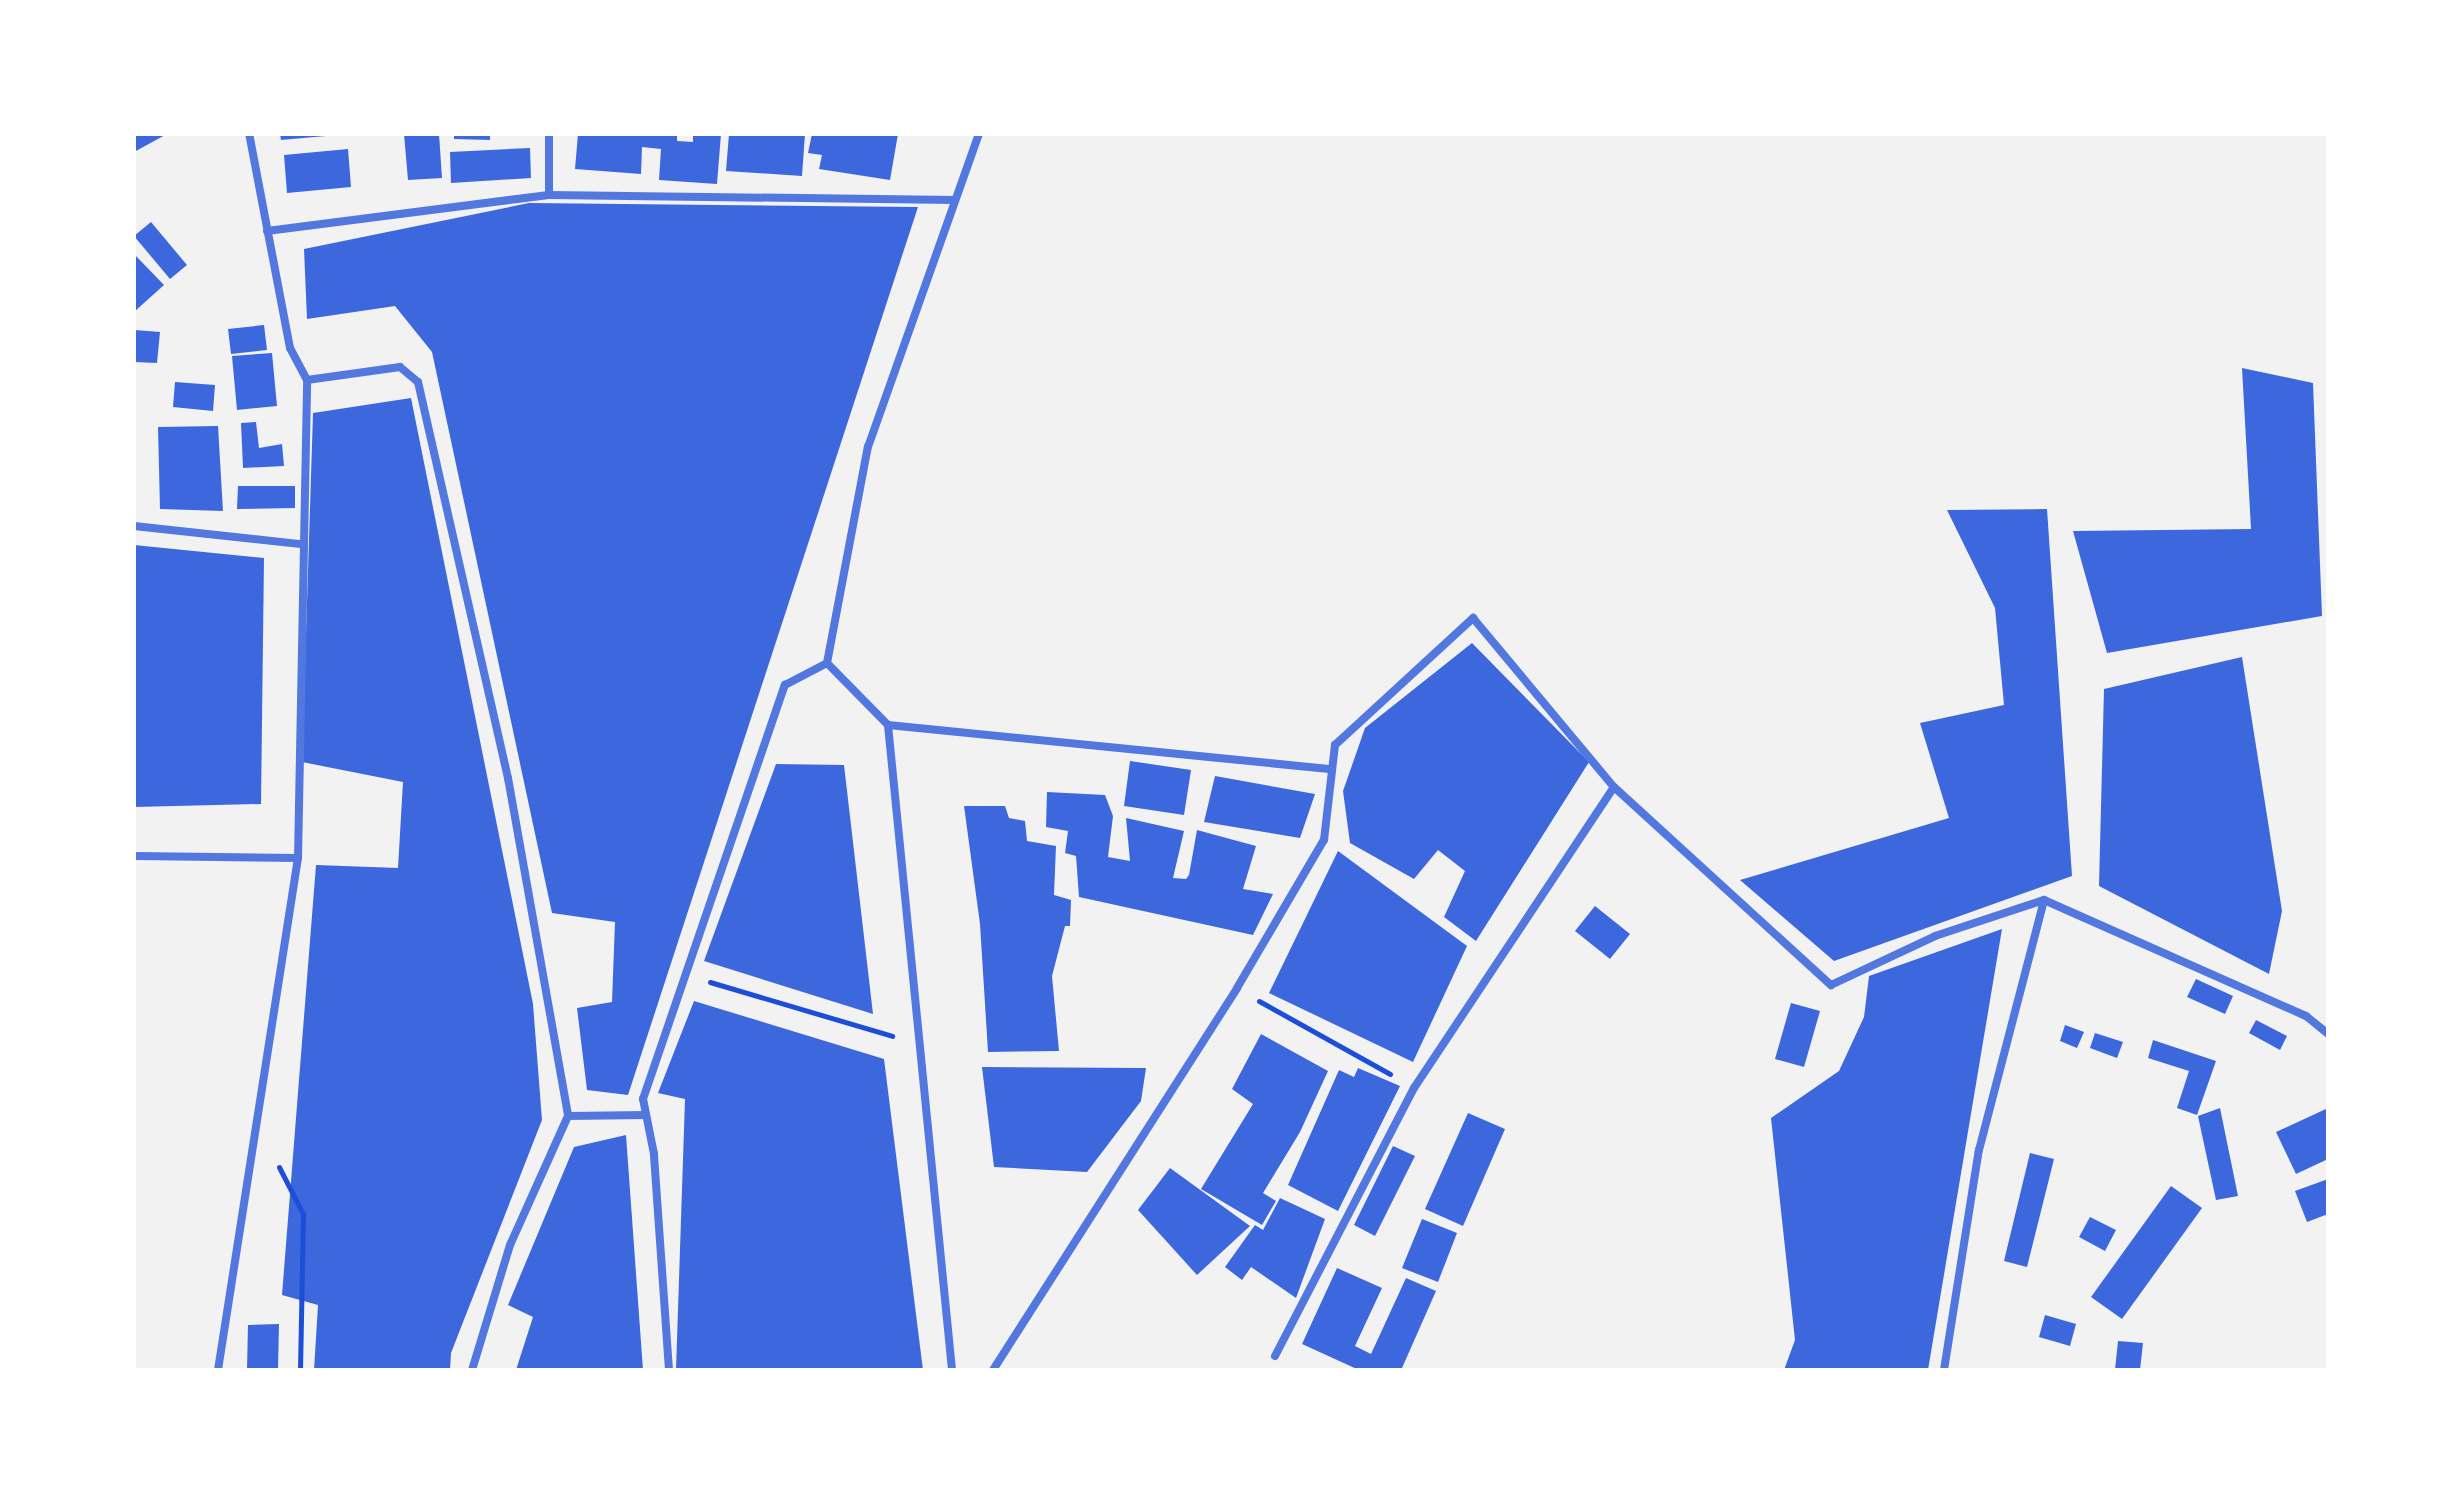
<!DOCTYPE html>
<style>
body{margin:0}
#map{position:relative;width:2462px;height:1504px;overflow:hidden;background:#f2f2f2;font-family:Montserrat,sans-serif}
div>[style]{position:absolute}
.building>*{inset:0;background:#3d67dc}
.path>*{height:5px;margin:-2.5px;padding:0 2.5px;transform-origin:2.5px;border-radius:2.5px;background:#1d4ed8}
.minor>*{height:8px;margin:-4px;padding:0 4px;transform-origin:4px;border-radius:4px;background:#5277de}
span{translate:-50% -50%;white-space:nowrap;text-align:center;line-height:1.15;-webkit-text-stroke:7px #fff;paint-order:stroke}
.frame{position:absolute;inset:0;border:136px solid #fff;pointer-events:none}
</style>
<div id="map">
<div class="building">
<i style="clip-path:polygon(134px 134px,167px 134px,134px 152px)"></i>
<i style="clip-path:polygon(280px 134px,326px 134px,326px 136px,281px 140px)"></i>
<i style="clip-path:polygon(404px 134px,439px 134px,442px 178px,408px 180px)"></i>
<i style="clip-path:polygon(454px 134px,490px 134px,490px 140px,454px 139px)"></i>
<i style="clip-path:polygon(578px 134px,677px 134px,677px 141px,693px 142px,693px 134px,721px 134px,717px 184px,659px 180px,661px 149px,642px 147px,641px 174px,575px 169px)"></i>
<i style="clip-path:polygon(729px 134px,805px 134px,802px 176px,726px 171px)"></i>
<i style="clip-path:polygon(812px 134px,898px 134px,890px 180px,819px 169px,822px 155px,808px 153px)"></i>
<i style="clip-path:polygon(530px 148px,531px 178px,451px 183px,450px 152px)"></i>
<i style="clip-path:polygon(348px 149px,351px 187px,287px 193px,284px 155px)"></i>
<i style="clip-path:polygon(529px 203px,918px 207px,628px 1095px,587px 1090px,577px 1008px,612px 1002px,615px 922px,552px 913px,432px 352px,395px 306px,307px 319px,304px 249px)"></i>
<i style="clip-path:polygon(151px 222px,187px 265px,170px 279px,134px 236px)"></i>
<i style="clip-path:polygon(134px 254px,164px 285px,134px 312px)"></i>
<i style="clip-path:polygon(264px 325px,267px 350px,231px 354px,228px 329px)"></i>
<i style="clip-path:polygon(135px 330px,160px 332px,157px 363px,134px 362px)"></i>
<i style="clip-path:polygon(272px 353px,277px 406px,237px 410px,232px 356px)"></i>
<i style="clip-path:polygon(2242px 368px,2313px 383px,2322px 616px,2107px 653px,2073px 531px,2251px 529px)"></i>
<i style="clip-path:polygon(175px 382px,215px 385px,213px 411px,173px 407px)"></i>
<i style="clip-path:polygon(411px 398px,533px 1004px,542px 1120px,451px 1353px,450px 1370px,314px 1370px,318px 1305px,282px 1295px,316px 865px,398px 868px,403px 782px,302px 762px,313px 413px)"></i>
<i style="clip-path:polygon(256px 422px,259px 448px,282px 444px,284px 466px,243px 468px,241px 423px)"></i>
<i style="clip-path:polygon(218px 426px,223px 511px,160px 509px,158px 427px)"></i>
<i style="clip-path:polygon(238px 486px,295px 486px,295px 508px,237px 509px)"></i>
<i style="clip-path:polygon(2047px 509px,2072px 876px,1834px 961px,1740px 880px,1949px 818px,1920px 723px,2004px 705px,1995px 608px,1947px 510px)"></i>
<i style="clip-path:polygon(134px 545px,264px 558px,261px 804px,134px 807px)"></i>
<i style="clip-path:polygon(1472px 643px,1589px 762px,1476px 941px,1444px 917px,1465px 871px,1438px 850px,1414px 879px,1350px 843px,1343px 791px,1365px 728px)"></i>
<i style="clip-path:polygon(2242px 657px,2282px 911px,2269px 974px,2099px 886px,2104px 689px)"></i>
<i style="clip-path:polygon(1130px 761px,1191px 770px,1184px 815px,1124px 806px)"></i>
<i style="clip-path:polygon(776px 764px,844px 765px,873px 1014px,704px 961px)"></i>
<i style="clip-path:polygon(1215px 776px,1315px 794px,1300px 838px,1204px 822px)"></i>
<i style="clip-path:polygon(1047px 792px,1105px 795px,1113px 816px,1108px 857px,1130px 861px,1126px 818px,1184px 831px,1173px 878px,1186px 879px,1189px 875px,1197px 830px,1256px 846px,1243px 889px,1273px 894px,1253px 935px,1079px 897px,1076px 856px,1065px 853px,1068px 831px,1046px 827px)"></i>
<i style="clip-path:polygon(964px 806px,1005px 806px,1009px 818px,1025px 821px,1027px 841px,1056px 846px,1054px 895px,1071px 900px,1070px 926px,1065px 926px,1052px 976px,1059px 1051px,988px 1052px,980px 924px)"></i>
<i style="clip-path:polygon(1338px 851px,1467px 946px,1413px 1062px,1269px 993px)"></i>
<i style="clip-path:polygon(1595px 906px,1630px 934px,1610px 959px,1575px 931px)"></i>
<i style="clip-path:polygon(2002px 929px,1928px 1370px,1784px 1370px,1795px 1340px,1771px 1118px,1839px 1071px,1864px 1017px,1869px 976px)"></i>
<i style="clip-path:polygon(2196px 979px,2233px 996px,2225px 1014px,2187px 997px)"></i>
<i style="clip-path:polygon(694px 1001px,884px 1059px,923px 1370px,676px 1370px,685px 1099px,658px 1093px)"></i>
<i style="clip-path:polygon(1791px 1003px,1820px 1011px,1804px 1067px,1775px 1059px)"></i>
<i style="clip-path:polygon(2256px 1020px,2287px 1036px,2280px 1050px,2249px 1033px)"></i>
<i style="clip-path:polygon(2065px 1025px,2084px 1032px,2077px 1048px,2060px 1041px)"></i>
<i style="clip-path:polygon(2095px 1033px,2123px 1042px,2117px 1058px,2090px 1048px)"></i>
<i style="clip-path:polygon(1261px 1034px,1328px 1071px,1300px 1132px,1263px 1193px,1276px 1201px,1262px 1225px,1201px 1189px,1253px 1104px,1232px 1089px)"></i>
<i style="clip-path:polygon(2153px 1040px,2216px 1061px,2197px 1115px,2177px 1108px,2189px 1071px,2148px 1058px)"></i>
<i style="clip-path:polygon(982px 1067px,1146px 1068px,1141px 1101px,1087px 1172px,994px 1167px)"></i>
<i style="clip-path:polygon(1358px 1068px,1400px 1086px,1338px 1211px,1288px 1185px,1339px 1070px,1354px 1077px)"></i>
<i style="clip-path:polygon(2220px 1108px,2238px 1196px,2216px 1200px,2198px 1116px)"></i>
<i style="clip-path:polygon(2328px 1108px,2328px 1159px,2296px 1174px,2276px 1132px)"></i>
<i style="clip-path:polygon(1468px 1113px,1505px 1129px,1463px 1226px,1425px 1209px)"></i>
<i style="clip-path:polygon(626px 1135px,643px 1370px,516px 1370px,533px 1317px,508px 1305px,574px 1147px)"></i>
<i style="clip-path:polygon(1393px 1146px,1415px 1156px,1375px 1236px,1354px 1225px)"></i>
<i style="clip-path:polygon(2030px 1153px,2054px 1159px,2027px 1267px,2004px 1261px)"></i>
<i style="clip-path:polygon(1170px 1168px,1250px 1226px,1197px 1275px,1138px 1210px)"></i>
<i style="clip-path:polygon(2328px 1179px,2328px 1214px,2307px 1222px,2295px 1191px)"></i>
<i style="clip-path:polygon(2171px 1186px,2202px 1208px,2122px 1319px,2091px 1297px)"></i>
<i style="clip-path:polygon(1280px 1198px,1325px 1219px,1296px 1298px,1251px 1267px,1242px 1280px,1225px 1267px,1255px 1225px,1263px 1230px)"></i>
<i style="clip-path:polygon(2090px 1217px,2116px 1230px,2105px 1251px,2079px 1237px)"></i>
<i style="clip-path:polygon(1422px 1219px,1457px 1233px,1438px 1282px,1402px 1268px)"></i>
<i style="clip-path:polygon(1337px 1268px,1382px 1288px,1355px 1346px,1371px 1354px,1406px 1278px,1436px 1291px,1402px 1368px,1407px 1370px,1359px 1370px,1302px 1344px)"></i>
<i style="clip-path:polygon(2045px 1315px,2076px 1324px,2070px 1346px,2039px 1337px)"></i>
<i style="clip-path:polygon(279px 1324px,278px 1370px,247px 1370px,248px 1325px)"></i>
<i style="clip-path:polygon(2118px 1341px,2143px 1343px,2140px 1370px,2115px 1370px)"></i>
</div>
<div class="path">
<i style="left:710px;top:982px;width:190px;rotate:16.5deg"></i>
<i style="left:1259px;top:1001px;width:150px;rotate:29.1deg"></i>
<i style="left:279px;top:1167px;width:53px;rotate:62.9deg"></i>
<i style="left:303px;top:1214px;width:156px;rotate:91.1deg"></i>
</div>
<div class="minor">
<i style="left:549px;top:134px;width:61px;rotate:90deg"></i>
<i style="left:267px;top:231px;width:284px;rotate:-7.3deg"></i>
<i style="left:549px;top:195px;width:406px;rotate:0.7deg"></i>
<i style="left:307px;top:380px;width:94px;rotate:-8deg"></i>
<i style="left:400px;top:367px;width:23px;rotate:40deg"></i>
<i style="left:418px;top:382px;width:406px;rotate:77.2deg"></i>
<i style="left:508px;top:778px;width:343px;rotate:79.9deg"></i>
<i style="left:568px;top:1116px;width:141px;rotate:114.2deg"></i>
<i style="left:510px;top:1245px;width:131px;rotate:106.9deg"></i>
<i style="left:134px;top:526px;width:168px;rotate:6.2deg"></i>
<i style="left:827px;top:663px;width:87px;rotate:45.5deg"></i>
<i style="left:888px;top:725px;width:648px;rotate:84.33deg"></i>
<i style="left:827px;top:663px;width:220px;rotate:-79.3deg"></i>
<i style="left:868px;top:447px;width:332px;rotate:-70.5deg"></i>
<i style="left:888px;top:725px;width:446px;rotate:5.7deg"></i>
<i style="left:134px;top:856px;width:164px;rotate:0.7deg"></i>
<i style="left:568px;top:1116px;width:78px;rotate:-0.7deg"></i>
<i style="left:1275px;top:1356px;width:302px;rotate:-62.6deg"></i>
<i style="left:1414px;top:1088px;width:361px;rotate:-56.4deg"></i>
<i style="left:218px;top:1370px;width:518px;rotate:-81.12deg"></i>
<i style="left:298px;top:858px;width:478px;rotate:-88.9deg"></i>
<i style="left:307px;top:380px;width:36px;rotate:-118deg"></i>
<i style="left:290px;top:348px;width:218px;rotate:-100.8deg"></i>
<i style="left:669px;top:1370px;width:217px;rotate:-94deg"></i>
<i style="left:654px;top:1154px;width:56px;rotate:-101.3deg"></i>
<i style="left:643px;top:1099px;width:438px;rotate:-71.1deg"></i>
<i style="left:785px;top:685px;width:47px;rotate:-27.6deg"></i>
<i style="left:993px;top:1370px;width:453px;rotate:-57.4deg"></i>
<i style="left:1237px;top:988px;width:172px;rotate:-59.6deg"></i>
<i style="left:1324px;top:840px;width:96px;rotate:-83.4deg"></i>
<i style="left:1335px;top:745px;width:188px;rotate:-42.6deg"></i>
<i style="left:1473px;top:618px;width:220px;rotate:50.2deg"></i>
<i style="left:1614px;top:787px;width:294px;rotate:42.4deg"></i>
<i style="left:1831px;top:985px;width:115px;rotate:-25.2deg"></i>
<i style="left:1935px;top:936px;width:115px;rotate:-18.3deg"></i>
<i style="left:2044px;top:900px;width:287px;rotate:23.9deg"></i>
<i style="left:2306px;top:1016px;width:28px;rotate:39deg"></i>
<i style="left:1944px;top:1370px;width:223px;rotate:-81deg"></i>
<i style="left:1979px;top:1150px;width:258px;rotate:-75.4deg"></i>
</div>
<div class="frame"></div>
</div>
